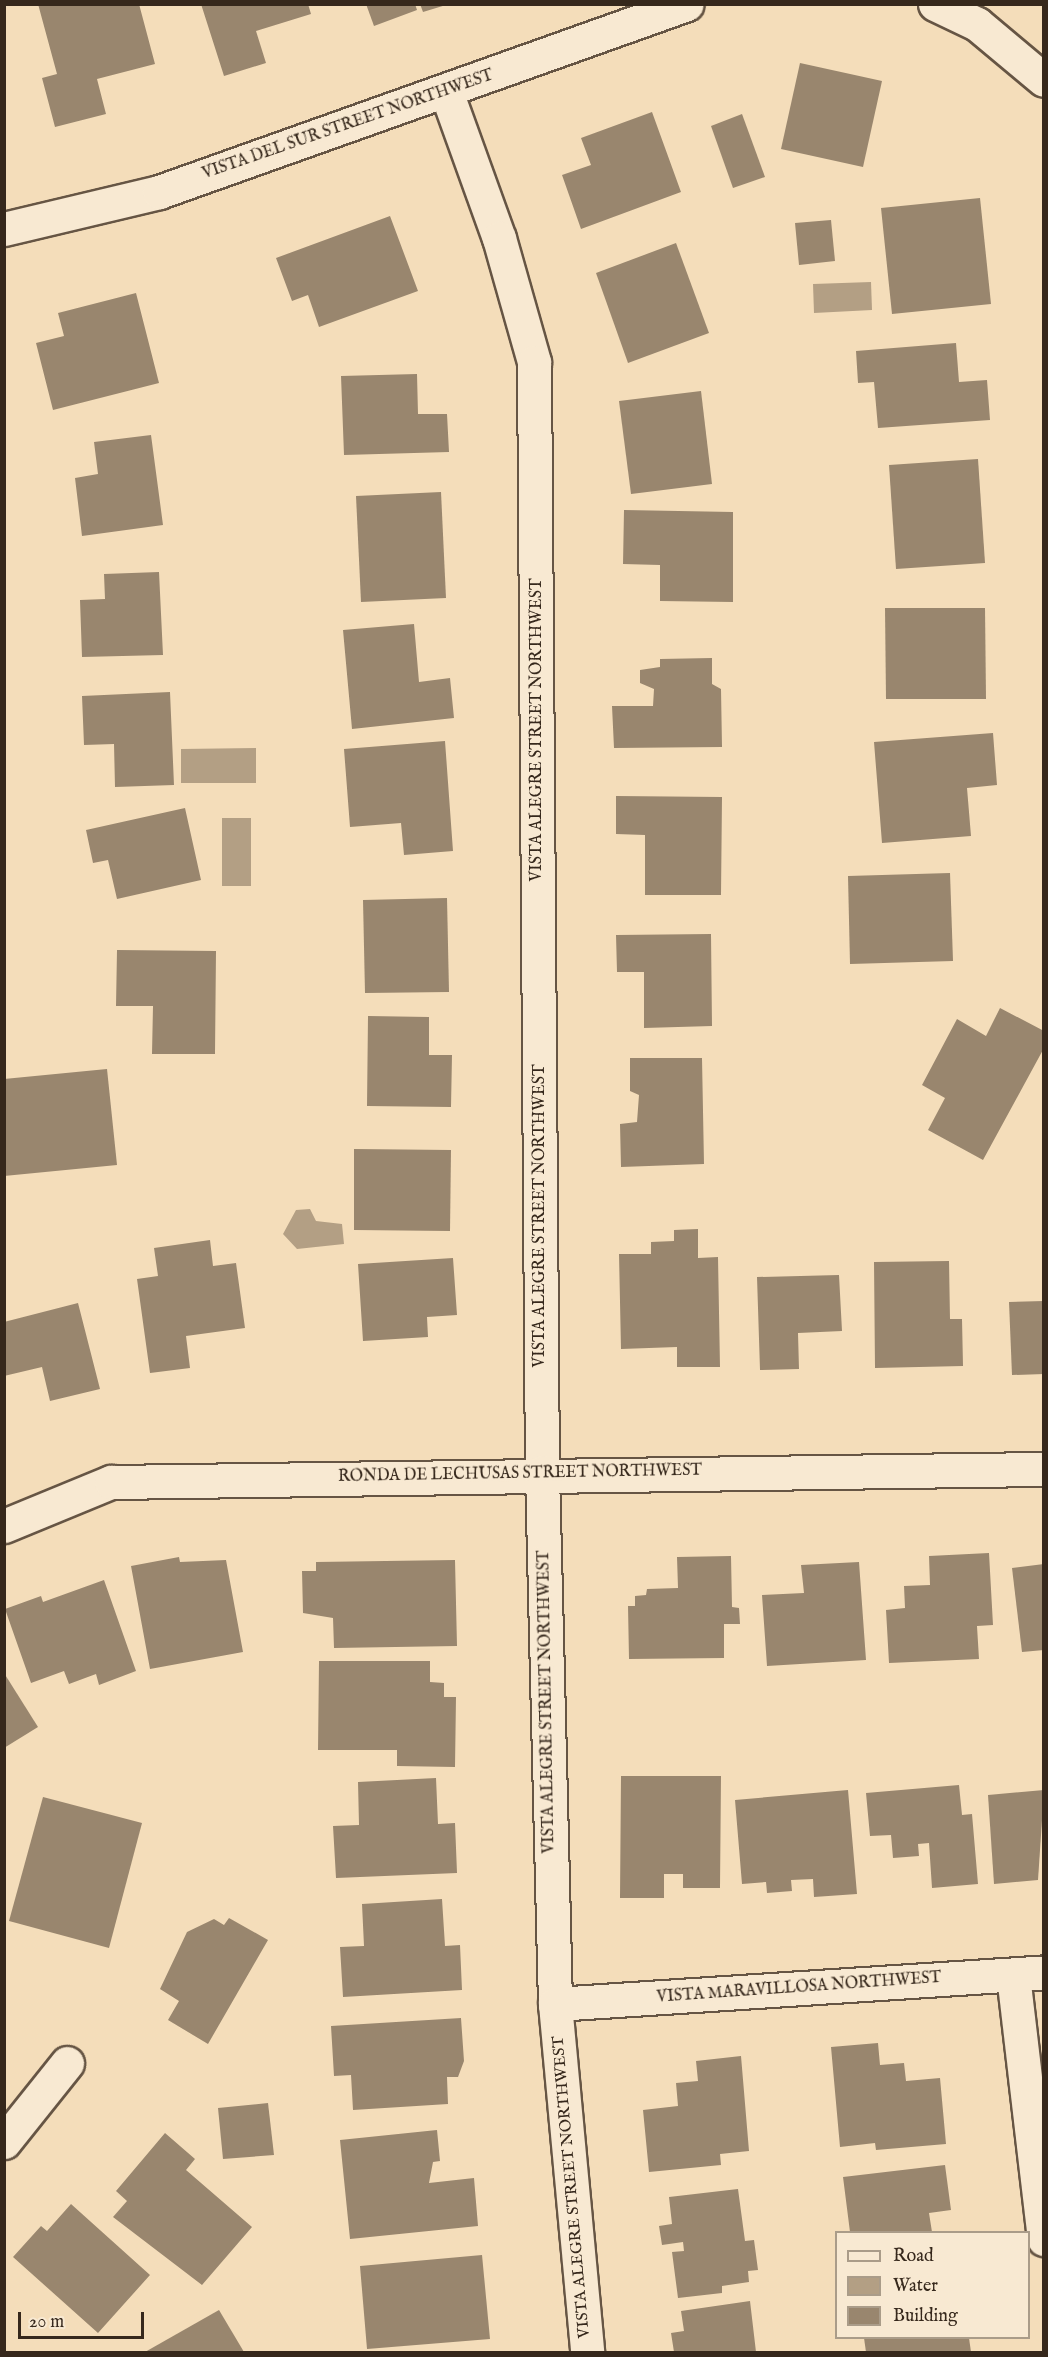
<!DOCTYPE html>
<style>
body{margin:0}
#map{position:relative;width:1048px;height:2357px;overflow:hidden;background:#f4ddba;font-family:"IM FELL English",serif}
div>[style]{position:absolute}
.water>*{inset:0;background:#b39f84}
.building>*{inset:0;background:#99866e}
.roads{filter:drop-shadow(2px 0 #654) drop-shadow(-2px 0 #654) drop-shadow(0 2px #654) drop-shadow(0 -2px #654)}
.minor>*{height:33px;margin:-16.5px;padding:0 16.5px;transform-origin:16.5px;border-radius:16.5px;background:#f8e9d2}
span{translate:-50% -50%;white-space:nowrap;text-align:center;line-height:1.15;-webkit-text-stroke:4.5px #f8e9d2;paint-order:stroke}
.street-label{font-size:16px;color:#36281c}
.frame{position:absolute;inset:0;border:6px solid #36281c;pointer-events:none}
.legend{position:absolute;left:835px;top:2231px;width:195px;height:108px;box-sizing:border-box;background:#f8e9d2;border:2px solid #aa9c89;margin:0;padding:8px 10px;list-style:none;font-size:18px;color:#36281c}
.legend li{display:flex;align-items:center;gap:12px;height:30px}
.legend b{width:30px;border:2px solid #aa9c89}
.scale{position:absolute;left:18px;top:2312px;width:126px;height:27px;box-sizing:border-box;border:3px solid #36281c;border-top:0;padding-left:8px;font-size:18px;line-height:21px;white-space:nowrap;color:#36281c;-webkit-text-stroke:4px #f8e9d2;paint-order:stroke}
</style>
<div id="map">
<div class="water">
<i style="clip-path:polygon(871px 282px,872px 310px,814px 313px,813px 284px)"></i>
<i style="clip-path:polygon(256px 748px,256px 783px,181px 783px,181px 749px)"></i>
<i style="clip-path:polygon(222px 818px,251px 818px,251px 886px,222px 886px)"></i>
<i style="clip-path:polygon(310px 1209px,316px 1221px,342px 1224px,344px 1244px,297px 1249px,283px 1234px,296px 1210px)"></i>
</div>
<div class="building">
<i style="clip-path:polygon(38px 4px,139px 4px,155px 64px,97px 79px,106px 114px,55px 127px,42px 78px,57px 74px)"></i>
<i style="clip-path:polygon(201px 4px,308px 4px,311px 14px,256px 31px,266px 63px,224px 76px)"></i>
<i style="clip-path:polygon(366px 4px,415px 4px,417px 10px,374px 26px)"></i>
<i style="clip-path:polygon(420px 4px,446px 4px,446px 5px,423px 12px)"></i>
<i style="clip-path:polygon(800px 63px,882px 81px,863px 167px,781px 149px)"></i>
<i style="clip-path:polygon(652px 112px,681px 192px,581px 229px,562px 175px,591px 165px,581px 138px)"></i>
<i style="clip-path:polygon(742px 114px,765px 177px,733px 188px,711px 126px)"></i>
<i style="clip-path:polygon(980px 198px,991px 304px,892px 314px,881px 208px)"></i>
<i style="clip-path:polygon(390px 216px,418px 291px,319px 327px,308px 295px,292px 301px,276px 258px)"></i>
<i style="clip-path:polygon(831px 220px,835px 261px,799px 265px,795px 223px)"></i>
<i style="clip-path:polygon(676px 243px,709px 333px,628px 363px,596px 273px)"></i>
<i style="clip-path:polygon(136px 293px,159px 383px,53px 410px,36px 343px,64px 336px,58px 313px)"></i>
<i style="clip-path:polygon(956px 343px,959px 382px,987px 380px,990px 420px,878px 428px,874px 382px,858px 383px,856px 351px)"></i>
<i style="clip-path:polygon(417px 374px,418px 414px,447px 414px,449px 452px,344px 455px,341px 376px)"></i>
<i style="clip-path:polygon(701px 391px,712px 484px,631px 494px,619px 401px)"></i>
<i style="clip-path:polygon(151px 435px,163px 525px,82px 536px,75px 478px,98px 474px,94px 442px)"></i>
<i style="clip-path:polygon(978px 459px,985px 563px,896px 569px,889px 465px)"></i>
<i style="clip-path:polygon(441px 492px,446px 598px,361px 602px,356px 496px)"></i>
<i style="clip-path:polygon(624px 510px,733px 512px,733px 602px,660px 601px,660px 565px,623px 564px)"></i>
<i style="clip-path:polygon(159px 572px,163px 655px,82px 657px,80px 600px,105px 599px,104px 574px)"></i>
<i style="clip-path:polygon(885px 608px,985px 608px,986px 699px,886px 699px)"></i>
<i style="clip-path:polygon(414px 624px,419px 682px,450px 678px,454px 718px,352px 729px,343px 630px)"></i>
<i style="clip-path:polygon(712px 658px,712px 684px,721px 689px,722px 747px,614px 748px,612px 706px,653px 706px,654px 689px,640px 683px,640px 670px,660px 667px,660px 659px)"></i>
<i style="clip-path:polygon(170px 692px,174px 785px,115px 787px,114px 744px,84px 745px,82px 696px)"></i>
<i style="clip-path:polygon(993px 733px,997px 785px,967px 788px,971px 836px,882px 843px,874px 742px)"></i>
<i style="clip-path:polygon(445px 741px,453px 851px,404px 855px,401px 823px,350px 827px,344px 749px)"></i>
<i style="clip-path:polygon(616px 796px,722px 797px,721px 895px,645px 895px,645px 835px,616px 834px)"></i>
<i style="clip-path:polygon(185px 808px,201px 880px,117px 899px,108px 860px,93px 863px,86px 830px)"></i>
<i style="clip-path:polygon(950px 873px,953px 961px,850px 964px,848px 876px)"></i>
<i style="clip-path:polygon(447px 898px,449px 992px,365px 993px,363px 900px)"></i>
<i style="clip-path:polygon(711px 934px,712px 1026px,644px 1028px,644px 972px,617px 972px,616px 935px)"></i>
<i style="clip-path:polygon(117px 950px,216px 951px,215px 1054px,152px 1054px,153px 1006px,116px 1006px)"></i>
<i style="clip-path:polygon(1000px 1008px,1044px 1031px,1044px 1048px,983px 1160px,928px 1130px,945px 1098px,922px 1085px,957px 1019px,986px 1036px)"></i>
<i style="clip-path:polygon(368px 1016px,429px 1017px,429px 1055px,452px 1055px,451px 1107px,367px 1106px)"></i>
<i style="clip-path:polygon(630px 1058px,702px 1058px,704px 1164px,621px 1167px,620px 1124px,637px 1122px,639px 1095px,630px 1091px)"></i>
<i style="clip-path:polygon(107px 1069px,117px 1165px,4px 1176px,4px 1079px)"></i>
<i style="clip-path:polygon(354px 1149px,451px 1150px,450px 1231px,354px 1230px)"></i>
<i style="clip-path:polygon(698px 1229px,698px 1258px,718px 1257px,720px 1367px,677px 1367px,677px 1347px,621px 1349px,619px 1254px,651px 1254px,651px 1242px,674px 1241px,674px 1230px)"></i>
<i style="clip-path:polygon(210px 1240px,213px 1266px,236px 1263px,245px 1328px,186px 1336px,190px 1368px,150px 1373px,137px 1279px,158px 1276px,154px 1248px)"></i>
<i style="clip-path:polygon(453px 1258px,457px 1315px,427px 1317px,428px 1337px,363px 1341px,358px 1264px)"></i>
<i style="clip-path:polygon(949px 1261px,950px 1319px,962px 1319px,963px 1366px,875px 1368px,874px 1262px)"></i>
<i style="clip-path:polygon(839px 1275px,842px 1331px,798px 1333px,799px 1369px,760px 1370px,757px 1277px)"></i>
<i style="clip-path:polygon(1044px 1301px,1044px 1374px,1012px 1375px,1009px 1302px)"></i>
<i style="clip-path:polygon(78px 1303px,100px 1389px,50px 1401px,42px 1367px,4px 1376px,4px 1322px)"></i>
<i style="clip-path:polygon(989px 1553px,993px 1625px,977px 1626px,979px 1659px,889px 1663px,886px 1610px,905px 1608px,904px 1586px,930px 1585px,929px 1556px)"></i>
<i style="clip-path:polygon(731px 1556px,732px 1607px,739px 1608px,740px 1624px,724px 1624px,724px 1658px,629px 1659px,628px 1606px,635px 1606px,635px 1596px,646px 1595px,647px 1589px,678px 1588px,677px 1557px)"></i>
<i style="clip-path:polygon(179px 1557px,180px 1562px,226px 1560px,243px 1652px,150px 1669px,131px 1566px)"></i>
<i style="clip-path:polygon(455px 1560px,457px 1646px,334px 1648px,333px 1618px,303px 1613px,302px 1571px,316px 1571px,316px 1562px)"></i>
<i style="clip-path:polygon(859px 1562px,866px 1660px,767px 1666px,762px 1595px,804px 1593px,801px 1565px)"></i>
<i style="clip-path:polygon(1044px 1564px,1044px 1650px,1022px 1652px,1012px 1568px)"></i>
<i style="clip-path:polygon(104px 1580px,136px 1671px,99px 1685px,96px 1674px,69px 1684px,64px 1671px,31px 1683px,5px 1609px,41px 1596px,43px 1602px)"></i>
<i style="clip-path:polygon(319px 1661px,430px 1661px,430px 1682px,444px 1683px,444px 1697px,456px 1697px,455px 1767px,397px 1766px,397px 1750px,318px 1750px)"></i>
<i style="clip-path:polygon(4px 1673px,38px 1727px,4px 1748px)"></i>
<i style="clip-path:polygon(621px 1776px,721px 1776px,720px 1888px,683px 1888px,683px 1874px,664px 1874px,664px 1898px,620px 1898px)"></i>
<i style="clip-path:polygon(436px 1778px,438px 1824px,455px 1823px,457px 1873px,336px 1878px,333px 1826px,359px 1825px,358px 1782px)"></i>
<i style="clip-path:polygon(959px 1785px,962px 1815px,972px 1814px,978px 1884px,932px 1888px,929px 1843px,918px 1844px,919px 1856px,893px 1858px,891px 1835px,870px 1836px,866px 1793px)"></i>
<i style="clip-path:polygon(848px 1790px,857px 1894px,814px 1897px,813px 1879px,791px 1880px,792px 1891px,767px 1893px,766px 1882px,742px 1884px,735px 1800px)"></i>
<i style="clip-path:polygon(1044px 1790px,1038px 1880px,994px 1884px,988px 1795px)"></i>
<i style="clip-path:polygon(43px 1797px,142px 1823px,109px 1948px,9px 1921px)"></i>
<i style="clip-path:polygon(442px 1899px,445px 1946px,460px 1945px,462px 1990px,343px 1997px,340px 1947px,364px 1946px,362px 1904px)"></i>
<i style="clip-path:polygon(229px 1918px,268px 1940px,208px 2044px,168px 2020px,179px 2001px,160px 1989px,187px 1932px,214px 1919px,224px 1925px)"></i>
<i style="clip-path:polygon(461px 2018px,464px 2061px,458px 2077px,447px 2077px,448px 2104px,353px 2110px,351px 2075px,334px 2076px,331px 2026px)"></i>
<i style="clip-path:polygon(878px 2043px,880px 2065px,904px 2063px,906px 2081px,940px 2078px,946px 2144px,876px 2150px,875px 2143px,840px 2147px,831px 2047px)"></i>
<i style="clip-path:polygon(741px 2056px,749px 2151px,720px 2154px,721px 2165px,649px 2172px,643px 2110px,678px 2106px,676px 2083px,698px 2081px,696px 2061px)"></i>
<i style="clip-path:polygon(268px 2103px,274px 2155px,223px 2159px,218px 2108px)"></i>
<i style="clip-path:polygon(437px 2130px,440px 2161px,433px 2162px,429px 2183px,474px 2178px,478px 2226px,350px 2239px,340px 2140px)"></i>
<i style="clip-path:polygon(165px 2133px,195px 2159px,186px 2170px,252px 2227px,202px 2285px,113px 2217px,127px 2201px,116px 2191px)"></i>
<i style="clip-path:polygon(945px 2165px,951px 2210px,929px 2213px,932px 2232px,850px 2232px,843px 2177px)"></i>
<i style="clip-path:polygon(738px 2189px,745px 2241px,754px 2240px,758px 2270px,748px 2271px,749px 2282px,722px 2286px,722px 2293px,678px 2298px,672px 2252px,684px 2251px,683px 2242px,662px 2245px,659px 2226px,672px 2224px,669px 2197px)"></i>
<i style="clip-path:polygon(71px 2204px,150px 2275px,98px 2333px,13px 2257px,41px 2226px,47px 2231px)"></i>
<i style="clip-path:polygon(482px 2255px,490px 2339px,367px 2349px,360px 2266px)"></i>
<i style="clip-path:polygon(750px 2301px,756px 2352px,674px 2352px,671px 2333px,684px 2331px,681px 2311px)"></i>
<i style="clip-path:polygon(219px 2310px,244px 2352px,145px 2352px)"></i>
<i style="clip-path:polygon(864px 2338px,969px 2338px,971px 2352px,866px 2352px)"></i>
</div>
<div class="roads">
<div class="minor">
<i style="left:935px;top:4px;width:47px;rotate:25.5deg"></i>
<i style="left:977px;top:24px;width:87px;rotate:39.9deg"></i>
<i style="left:446px;top:91px;width:156px;rotate:70.2deg"></i>
<i style="left:499px;top:238px;width:129px;rotate:74.2deg"></i>
<i style="left:534px;top:362px;width:1110px;rotate:89.59deg"></i>
<i style="left:542px;top:1472px;width:532px;rotate:88.6deg"></i>
<i style="left:555px;top:2004px;width:349px;rotate:84.7deg"></i>
<i style="left:4px;top:229px;width:159px;rotate:-13.4deg"></i>
<i style="left:159px;top:192px;width:560px;rotate:-19.6deg"></i>
<i style="left:4px;top:1526px;width:116px;rotate:-22.4deg"></i>
<i style="left:111px;top:1482px;width:933px;rotate:-0.8deg"></i>
<i style="left:1013px;top:1975px;width:266px;rotate:83.3deg"></i>
<i style="left:555px;top:2004px;width:490px;rotate:-3.7deg"></i>
<i style="left:4px;top:2142px;width:101px;rotate:-51.4deg"></i>
</div>
</div>
<div class="street-label">
<span style="left:348px;top:125px;rotate:-19deg">VISTA DEL SUR STREET NORTHWEST</span>
<span style="left:537px;top:730px;rotate:-90deg">VISTA ALEGRE STREET NORTHWEST</span>
<span style="left:540px;top:1216px;rotate:-90deg">VISTA ALEGRE STREET NORTHWEST</span>
<span style="left:520px;top:1474px;rotate:-1deg">RONDA DE LECHUSAS STREET NORTHWEST</span>
<span style="left:547px;top:1702px;rotate:-91deg">VISTA ALEGRE STREET NORTHWEST</span>
<span style="left:799px;top:1988px;rotate:-4deg">VISTA MARAVILLOSA NORTHWEST</span>
<span style="left:572px;top:2187px;rotate:-95deg">VISTA ALEGRE STREET NORTHWEST</span>
</div>
<div class="frame"></div>
<ul class="legend">
<li><b style="height:8px;background:#f8e9d2"></b>Road</li>
<li><b style="height:16px;background:#b39f84"></b>Water</li>
<li><b style="height:16px;background:#99866e"></b>Building</li>
</ul>
<div class="scale">20 m</div>
</div>
